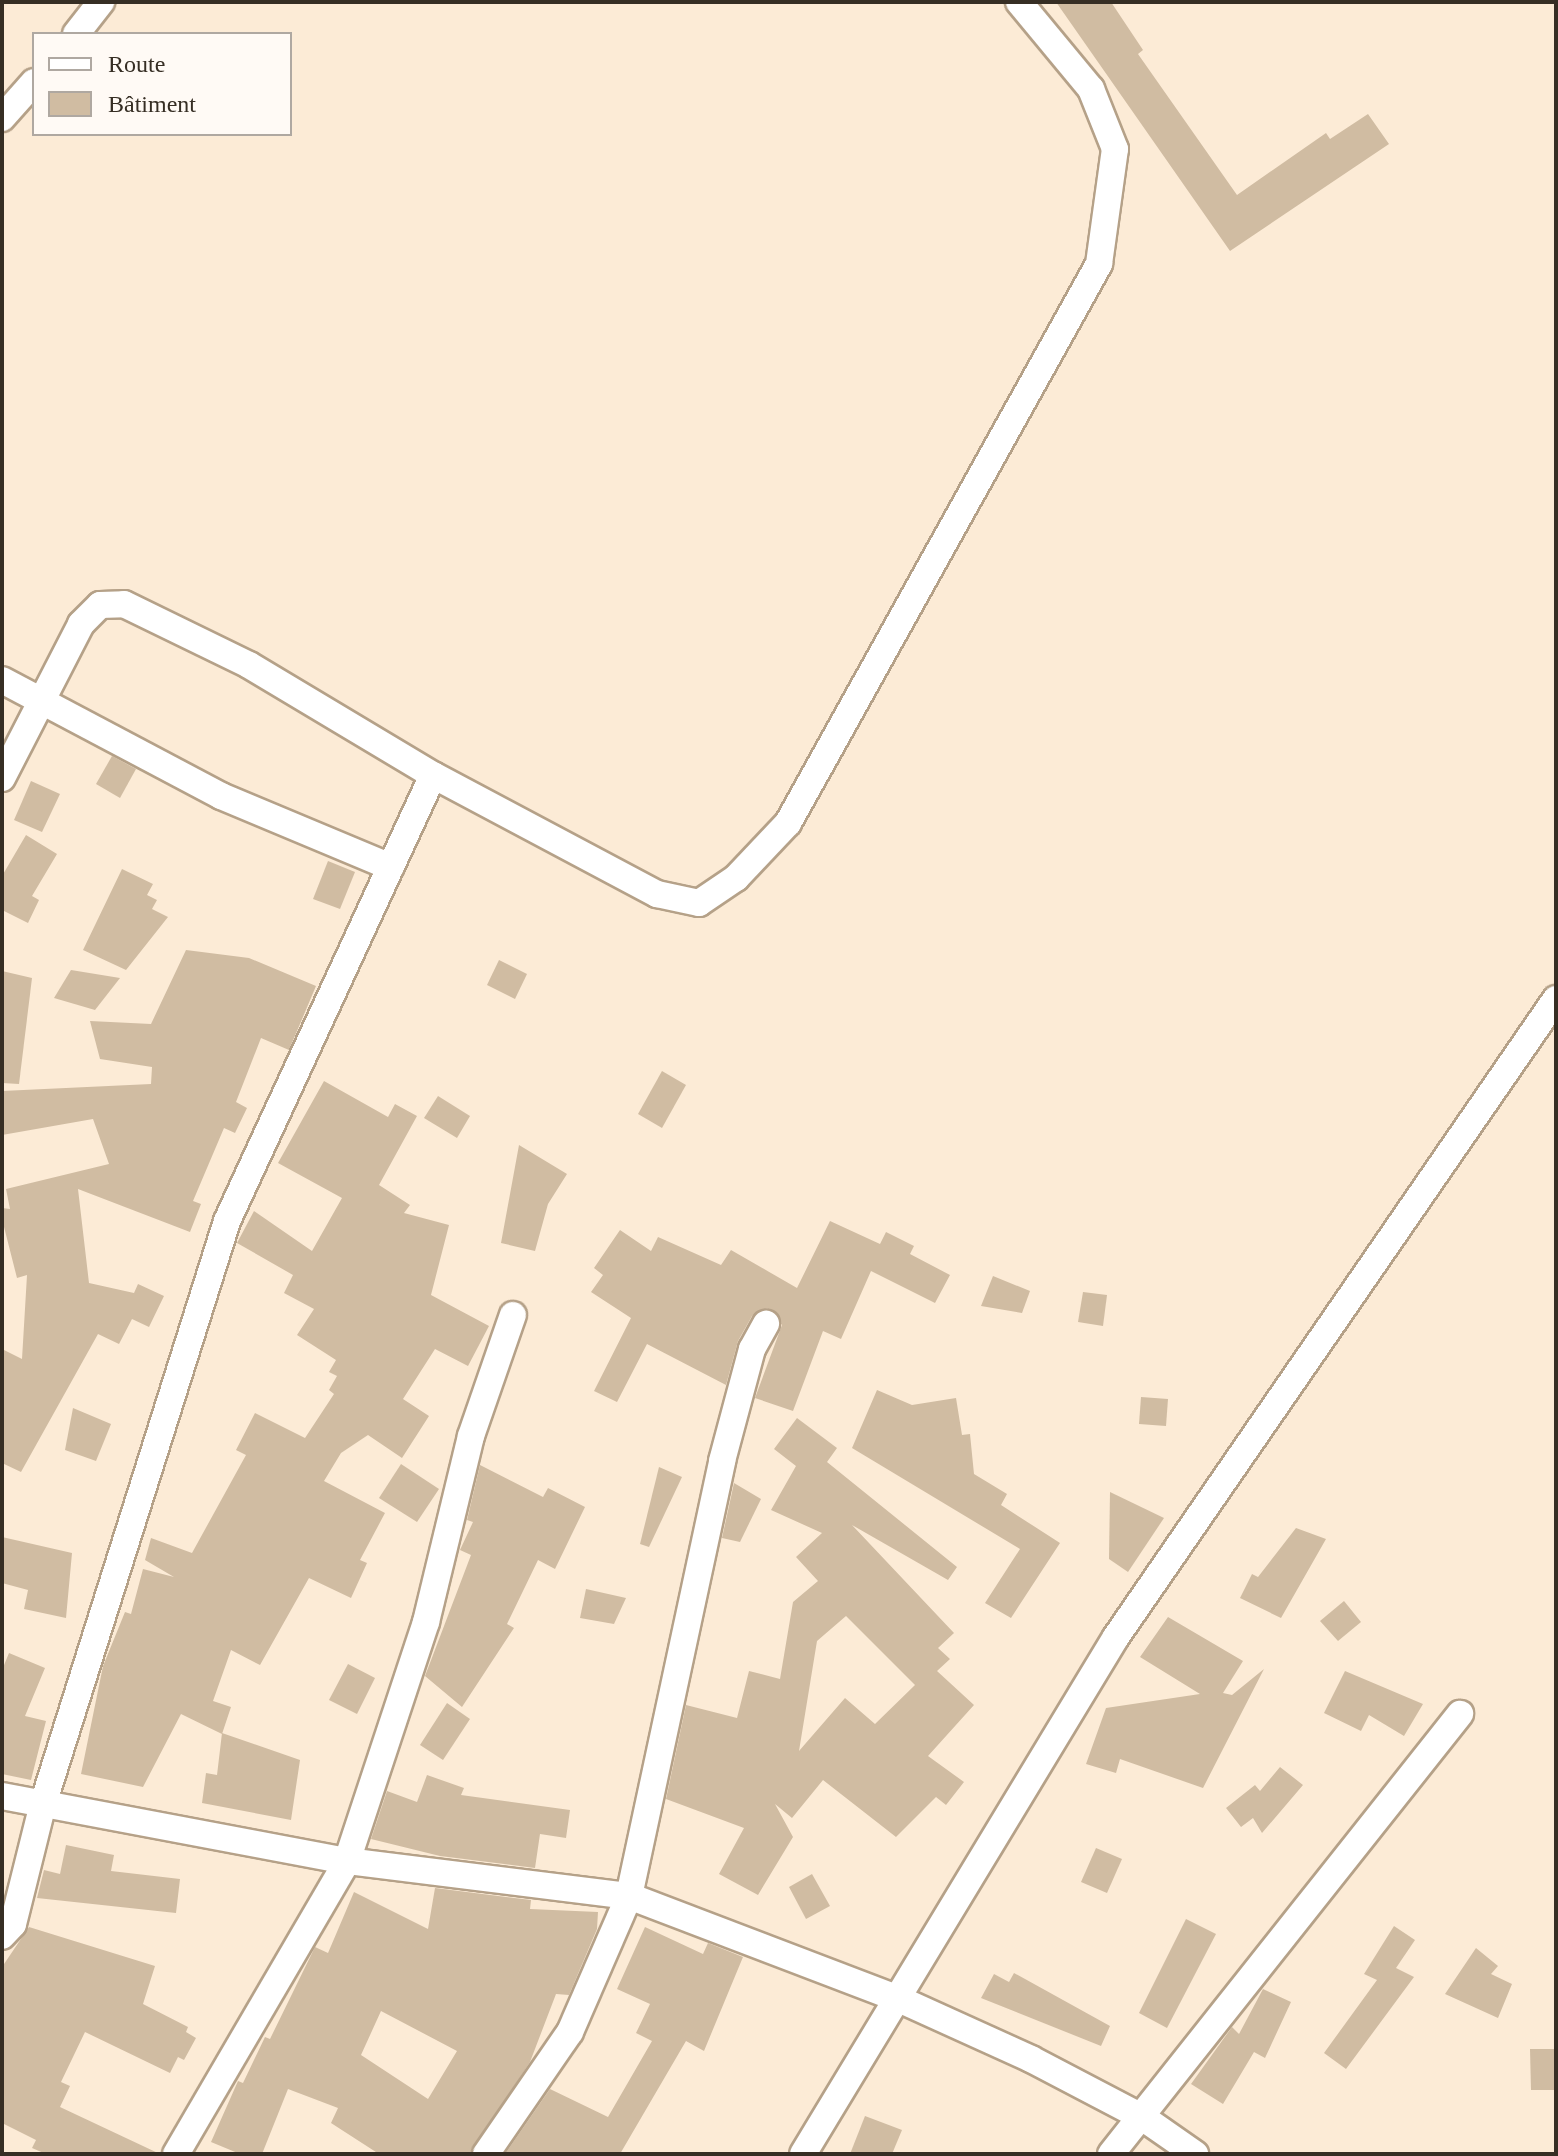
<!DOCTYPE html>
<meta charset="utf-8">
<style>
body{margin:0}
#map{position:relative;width:1558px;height:2156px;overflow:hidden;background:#fcebd6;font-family:Georgia,serif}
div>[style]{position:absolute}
.building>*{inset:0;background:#d0bca2}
.roads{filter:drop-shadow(2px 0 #b5a188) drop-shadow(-2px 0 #b5a188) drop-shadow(0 2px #b5a188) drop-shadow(0 -2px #b5a188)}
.street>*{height:26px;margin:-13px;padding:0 13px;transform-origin:13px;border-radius:13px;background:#fff}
span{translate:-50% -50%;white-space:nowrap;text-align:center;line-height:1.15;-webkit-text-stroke:7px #fffaf5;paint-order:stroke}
.frame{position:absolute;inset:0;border:4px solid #362e24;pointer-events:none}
.legend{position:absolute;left:32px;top:32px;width:260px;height:104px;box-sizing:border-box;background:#fffaf5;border:2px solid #afa8a1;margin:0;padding:10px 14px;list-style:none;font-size:24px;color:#362e24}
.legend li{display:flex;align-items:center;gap:16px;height:40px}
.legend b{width:40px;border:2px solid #afa8a1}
</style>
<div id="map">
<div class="building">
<i style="clip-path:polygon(1056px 2px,1111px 2px,1143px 50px,1138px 54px,1237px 195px,1326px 133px,1330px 139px,1368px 114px,1389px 144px,1230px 251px)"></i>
<i style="clip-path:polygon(112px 756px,136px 769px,120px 798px,96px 784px)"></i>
<i style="clip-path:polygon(31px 781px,60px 794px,42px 832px,14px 820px)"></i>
<i style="clip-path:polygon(26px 835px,57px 854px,32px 896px,39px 900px,28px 923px,2px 910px,2px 876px)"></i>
<i style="clip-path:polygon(328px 861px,355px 872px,340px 909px,313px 899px)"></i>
<i style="clip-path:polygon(122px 869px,153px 884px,147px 895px,157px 900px,152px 909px,168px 917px,126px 970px,83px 950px)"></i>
<i style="clip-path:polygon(186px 950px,249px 958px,316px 986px,289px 1050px,261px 1038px,236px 1102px,247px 1108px,235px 1133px,224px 1128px,193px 1201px,201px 1204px,190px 1232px,78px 1189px,89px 1283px,134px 1293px,138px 1284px,164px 1296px,149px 1327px,132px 1319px,119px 1344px,98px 1334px,21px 1472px,2px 1463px,2px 1349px,22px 1359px,27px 1275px,17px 1278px,2px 1219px,2px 1208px,10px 1209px,6px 1189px,109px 1164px,93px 1119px,2px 1135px,2px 1091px,151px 1084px,152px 1067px,100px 1059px,90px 1021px,151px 1024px)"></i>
<i style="clip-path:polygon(499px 960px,527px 974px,515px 999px,487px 985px)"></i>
<i style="clip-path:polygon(71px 970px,120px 978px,95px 1010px,54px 998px)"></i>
<i style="clip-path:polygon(2px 971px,32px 978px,19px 1084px,2px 1083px)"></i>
<i style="clip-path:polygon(662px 1071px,686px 1085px,662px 1128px,638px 1114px)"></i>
<i style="clip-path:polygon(324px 1081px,388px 1117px,395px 1104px,417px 1116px,379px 1185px,410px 1205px,404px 1213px,449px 1225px,431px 1295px,489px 1326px,468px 1366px,435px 1349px,403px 1399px,429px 1416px,402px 1458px,368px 1435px,341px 1453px,324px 1481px,385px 1513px,360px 1560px,367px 1563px,351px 1598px,309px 1578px,260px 1665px,231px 1650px,213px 1701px,231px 1707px,222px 1734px,181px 1714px,143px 1787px,81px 1774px,103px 1666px,125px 1612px,131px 1614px,143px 1569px,174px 1577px,145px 1560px,151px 1538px,192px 1553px,246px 1455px,236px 1450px,255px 1413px,305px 1438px,334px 1394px,329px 1390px,337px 1376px,329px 1372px,336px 1360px,297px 1335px,314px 1309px,284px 1293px,293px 1275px,237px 1243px,254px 1211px,312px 1251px,342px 1198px,278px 1163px)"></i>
<i style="clip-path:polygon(438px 1096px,470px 1116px,457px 1138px,424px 1118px)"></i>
<i style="clip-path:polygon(519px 1145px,567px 1174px,548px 1204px,535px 1251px,501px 1243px)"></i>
<i style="clip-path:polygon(830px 1221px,880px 1244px,886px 1232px,914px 1246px,910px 1254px,950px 1275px,935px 1303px,871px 1271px,841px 1339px,823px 1331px,793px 1411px,755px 1398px,782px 1325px,767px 1308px,752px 1316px,738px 1341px,726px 1385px,647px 1344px,617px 1402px,594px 1391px,631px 1318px,591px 1292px,603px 1275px,594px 1268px,620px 1230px,651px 1251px,658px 1237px,721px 1265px,731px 1250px,797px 1288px)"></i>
<i style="clip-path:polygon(993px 1276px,1030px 1291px,1022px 1313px,981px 1306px)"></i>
<i style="clip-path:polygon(1083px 1292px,1107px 1295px,1103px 1326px,1078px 1322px)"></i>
<i style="clip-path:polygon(877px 1390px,912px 1405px,956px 1398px,962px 1435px,970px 1434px,974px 1474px,1007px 1494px,1001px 1505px,1060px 1543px,1011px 1618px,985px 1603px,1020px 1549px,852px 1448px)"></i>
<i style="clip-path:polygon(1141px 1397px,1168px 1399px,1166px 1426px,1139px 1424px)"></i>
<i style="clip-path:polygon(73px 1408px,111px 1424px,96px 1461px,65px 1450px)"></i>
<i style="clip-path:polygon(evenodd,797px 1418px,837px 1448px,827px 1462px,957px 1567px,948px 1580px,852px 1525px,954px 1633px,938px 1648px,950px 1659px,937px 1671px,974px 1705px,928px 1756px,964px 1782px,946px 1805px,936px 1797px,896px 1837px,823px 1780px,792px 1818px,775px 1804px,793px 1837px,758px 1895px,719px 1874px,744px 1828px,666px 1799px,686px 1705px,737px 1718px,749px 1671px,780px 1679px,793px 1602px,818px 1581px,796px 1557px,822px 1533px,771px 1510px,796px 1466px,774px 1449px,797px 1418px,846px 1616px,915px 1685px,875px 1724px,845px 1698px,799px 1751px,817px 1641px,846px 1616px)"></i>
<i style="clip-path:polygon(401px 1464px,439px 1489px,417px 1522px,379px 1498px)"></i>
<i style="clip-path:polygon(480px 1465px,543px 1497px,548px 1488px,585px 1507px,555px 1569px,538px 1560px,507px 1624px,514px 1628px,462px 1707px,425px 1676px,471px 1555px,460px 1550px,473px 1522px,467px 1520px)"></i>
<i style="clip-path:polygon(659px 1467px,682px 1477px,649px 1547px,640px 1544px)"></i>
<i style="clip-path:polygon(734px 1483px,761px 1499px,740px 1542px,722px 1538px)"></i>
<i style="clip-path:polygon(1110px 1492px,1164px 1518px,1128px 1572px,1109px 1559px)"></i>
<i style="clip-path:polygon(1296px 1528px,1326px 1539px,1281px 1618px,1240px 1598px,1252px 1574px,1258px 1577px)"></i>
<i style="clip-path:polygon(2px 1537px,72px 1553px,66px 1618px,24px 1609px,28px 1590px,2px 1583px)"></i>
<i style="clip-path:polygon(586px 1589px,626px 1598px,614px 1624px,580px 1618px)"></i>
<i style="clip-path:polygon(1344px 1601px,1361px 1622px,1338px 1641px,1320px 1621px)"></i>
<i style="clip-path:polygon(1168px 1617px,1243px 1661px,1223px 1693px,1232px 1695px,1264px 1669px,1203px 1788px,1120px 1759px,1116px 1773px,1086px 1764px,1106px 1708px,1200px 1694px,1140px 1657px)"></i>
<i style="clip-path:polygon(9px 1653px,45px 1668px,25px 1716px,46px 1721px,31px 1780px,2px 1774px,2px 1670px)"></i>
<i style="clip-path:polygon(348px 1664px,375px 1678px,357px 1714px,329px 1700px)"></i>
<i style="clip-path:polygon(1345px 1671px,1423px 1704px,1404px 1736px,1369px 1715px,1361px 1731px,1324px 1713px)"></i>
<i style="clip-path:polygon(447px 1703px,470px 1719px,443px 1760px,420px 1745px)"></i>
<i style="clip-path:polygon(222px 1733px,300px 1760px,291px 1820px,202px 1803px,206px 1773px,217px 1775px)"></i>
<i style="clip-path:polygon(1280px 1767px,1303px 1785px,1262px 1833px,1253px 1818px,1241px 1827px,1226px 1808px,1255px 1785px,1260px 1791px)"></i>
<i style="clip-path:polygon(427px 1775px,464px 1788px,461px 1795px,570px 1810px,566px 1838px,540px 1834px,535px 1868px,440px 1856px,371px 1839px,387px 1791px,417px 1802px)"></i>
<i style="clip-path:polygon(66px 1845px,114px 1855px,111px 1871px,180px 1879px,176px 1913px,37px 1898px,44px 1870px,60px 1874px)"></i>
<i style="clip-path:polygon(1096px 1848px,1122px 1859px,1107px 1893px,1081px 1882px)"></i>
<i style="clip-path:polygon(812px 1874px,830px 1906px,806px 1919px,789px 1887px)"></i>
<i style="clip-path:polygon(evenodd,435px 1888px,531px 1900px,530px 1909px,598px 1912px,597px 1929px,569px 1995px,556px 1994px,530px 2062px,470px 2154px,379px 2154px,331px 2123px,338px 2108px,288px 2089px,262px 2154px,240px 2154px,211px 2142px,238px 2081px,243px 2083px,265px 2037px,270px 2039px,315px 1947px,328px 1953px,354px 1892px,428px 1929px,435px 1888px,381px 2011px,457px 2051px,428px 2099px,361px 2055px,381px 2011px)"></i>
<i style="clip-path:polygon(1186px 1919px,1216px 1934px,1167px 2028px,1139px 2013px)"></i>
<i style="clip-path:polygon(1394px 1926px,1415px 1940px,1396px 1968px,1414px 1977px,1346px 2069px,1324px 2053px,1377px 1980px,1364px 1974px)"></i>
<i style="clip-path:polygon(29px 1927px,155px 1966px,143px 2004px,188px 2027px,186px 2032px,196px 2038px,184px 2060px,178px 2057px,170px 2073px,85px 2032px,61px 2082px,70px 2086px,60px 2107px,160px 2154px,46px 2154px,32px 2148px,36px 2140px,2px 2123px,2px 1967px)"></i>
<i style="clip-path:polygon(645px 1927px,703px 1954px,708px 1943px,743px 1957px,704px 2051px,686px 2041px,620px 2154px,505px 2154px,550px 2089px,608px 2117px,652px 2041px,636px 2033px,650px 2004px,617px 1989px)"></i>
<i style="clip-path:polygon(1476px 1948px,1498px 1966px,1491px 1974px,1512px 1984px,1498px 2018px,1445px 1994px)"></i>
<i style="clip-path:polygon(1014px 1973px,1110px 2026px,1101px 2046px,981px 1998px,994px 1974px,1009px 1982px)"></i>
<i style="clip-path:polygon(1263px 1989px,1291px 2002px,1265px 2058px,1254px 2052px,1223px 2104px,1191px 2084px,1232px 2027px,1239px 2034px)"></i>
<i style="clip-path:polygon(1530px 2049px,1556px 2049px,1556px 2090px,1531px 2090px)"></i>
<i style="clip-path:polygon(865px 2116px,902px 2130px,892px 2154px,850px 2154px)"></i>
</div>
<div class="roads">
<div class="street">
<i style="left:76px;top:34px;width:41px;rotate:-52deg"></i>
<i style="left:2px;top:118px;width:48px;rotate:-48.4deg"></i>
<i style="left:2px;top:680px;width:248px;rotate:27.9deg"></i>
<i style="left:221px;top:796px;width:184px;rotate:22.7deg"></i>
<i style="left:2px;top:778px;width:173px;rotate:-62.8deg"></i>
<i style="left:81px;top:624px;width:27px;rotate:-45deg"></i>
<i style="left:100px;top:605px;width:24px;rotate:-2deg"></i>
<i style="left:124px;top:604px;width:139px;rotate:26deg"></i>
<i style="left:249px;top:665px;width:214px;rotate:30.9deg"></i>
<i style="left:433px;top:775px;width:254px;rotate:28deg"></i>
<i style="left:657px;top:894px;width:43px;rotate:12.1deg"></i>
<i style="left:699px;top:903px;width:45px;rotate:-34deg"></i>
<i style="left:736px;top:878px;width:76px;rotate:-46.6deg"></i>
<i style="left:788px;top:823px;width:640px;rotate:-60.91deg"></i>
<i style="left:1099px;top:264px;width:116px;rotate:-82.1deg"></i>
<i style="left:1115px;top:149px;width:65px;rotate:-111.8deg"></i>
<i style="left:1091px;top:89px;width:113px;rotate:-129.6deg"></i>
<i style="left:2px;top:1796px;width:351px;rotate:10.7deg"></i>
<i style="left:347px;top:1861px;width:284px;rotate:7.1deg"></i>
<i style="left:629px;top:1896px;width:291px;rotate:20.9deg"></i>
<i style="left:901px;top:2000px;width:143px;rotate:24.4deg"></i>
<i style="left:1031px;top:2059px;width:125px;rotate:27.6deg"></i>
<i style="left:1142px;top:2117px;width:65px;rotate:34.9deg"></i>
<i style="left:2px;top:1936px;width:16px;rotate:-47deg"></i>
<i style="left:13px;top:1924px;width:124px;rotate:-76deg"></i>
<i style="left:43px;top:1804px;width:611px;rotate:-72.48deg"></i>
<i style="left:227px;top:1221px;width:491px;rotate:-65.2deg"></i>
<i style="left:176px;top:2154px;width:339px;rotate:-59.7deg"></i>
<i style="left:347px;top:1861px;width:252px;rotate:-71.7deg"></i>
<i style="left:426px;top:1622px;width:191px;rotate:-76.4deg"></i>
<i style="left:471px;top:1436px;width:128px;rotate:-70.9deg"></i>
<i style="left:486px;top:2154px;width:148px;rotate:-55.5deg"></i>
<i style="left:570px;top:2032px;width:148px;rotate:-66.5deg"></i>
<i style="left:629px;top:1896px;width:445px;rotate:-77.9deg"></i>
<i style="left:722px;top:1461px;width:116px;rotate:-75deg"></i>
<i style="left:752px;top:1349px;width:29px;rotate:-61deg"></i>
<i style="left:803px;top:2154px;width:604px;rotate:-58.81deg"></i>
<i style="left:1116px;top:1637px;width:775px;rotate:-55.41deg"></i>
<i style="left:1111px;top:2154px;width:562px;rotate:-51.58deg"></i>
</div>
</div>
<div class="frame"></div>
<ul class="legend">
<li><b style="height:10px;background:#fff"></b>Route</li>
<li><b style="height:22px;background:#d0bca2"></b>Bâtiment</li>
</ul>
</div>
